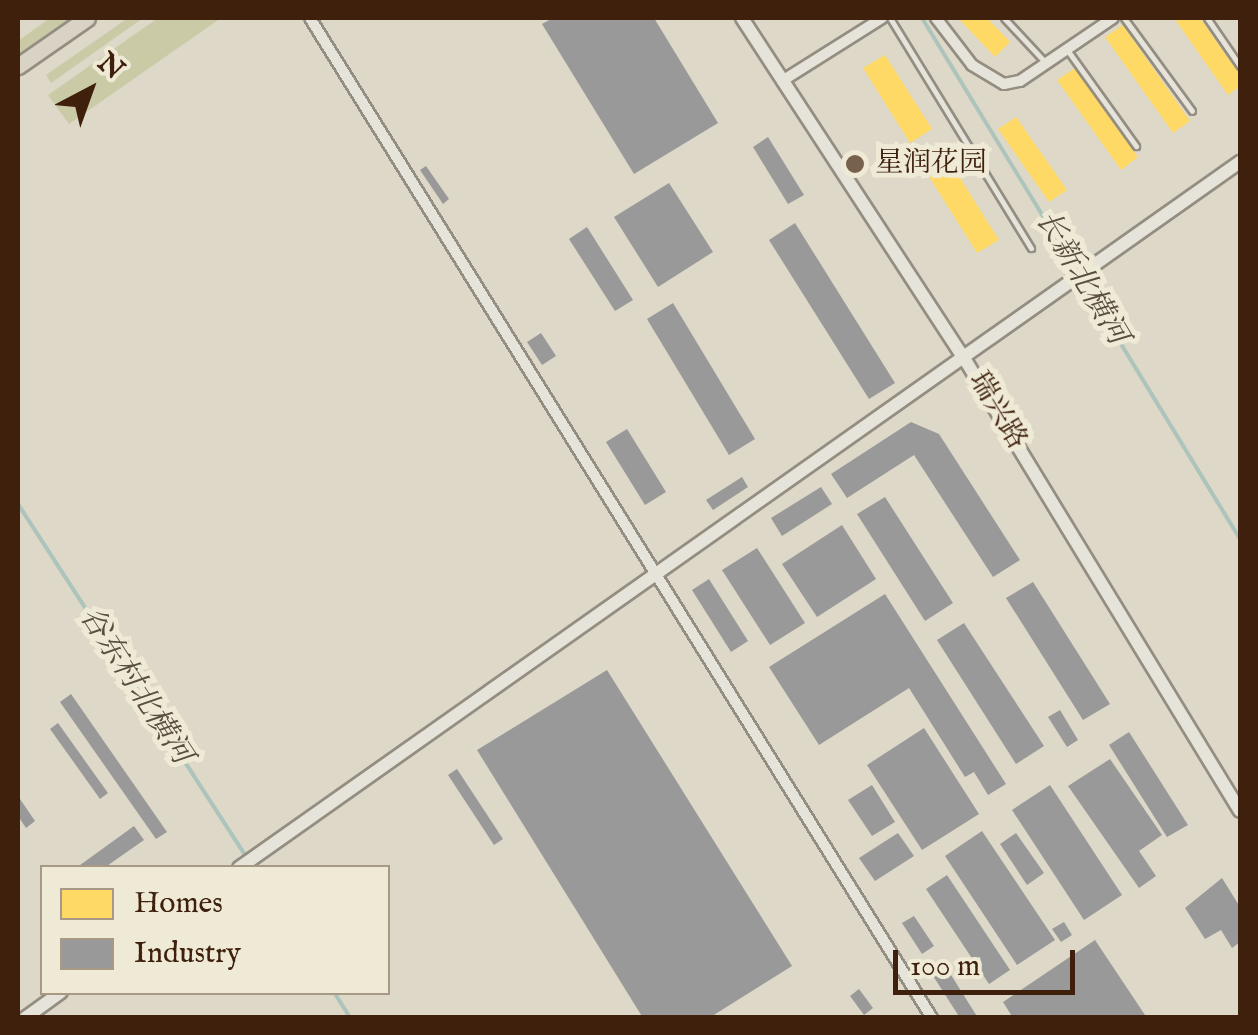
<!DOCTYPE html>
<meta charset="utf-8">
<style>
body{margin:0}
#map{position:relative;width:1258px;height:1035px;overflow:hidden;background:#ddd8c7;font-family:"IM FELL English","Noto Serif SC",serif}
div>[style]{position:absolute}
.green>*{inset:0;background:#cbcaa7}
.homes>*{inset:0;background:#ffd966}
.industry>*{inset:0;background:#999}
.stream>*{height:4px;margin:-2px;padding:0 2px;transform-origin:2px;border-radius:2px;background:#acc4bc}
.roads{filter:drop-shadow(2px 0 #948d81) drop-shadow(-2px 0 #948d81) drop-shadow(0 2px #948d81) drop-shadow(0 -2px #948d81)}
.service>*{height:5px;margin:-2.5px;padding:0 2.5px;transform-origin:2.5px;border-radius:2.5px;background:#e6e3da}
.minor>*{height:10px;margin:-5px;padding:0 5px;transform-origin:5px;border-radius:5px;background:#e6e3da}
.tertiary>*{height:12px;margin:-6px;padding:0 6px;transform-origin:6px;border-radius:6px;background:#e6e3da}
.primary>*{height:15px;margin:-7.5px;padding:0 7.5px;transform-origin:7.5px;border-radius:7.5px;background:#d9d3c5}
.dots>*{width:28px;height:28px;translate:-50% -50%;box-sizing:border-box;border:5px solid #efead5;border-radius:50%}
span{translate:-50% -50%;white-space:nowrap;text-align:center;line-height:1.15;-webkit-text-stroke:10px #efead5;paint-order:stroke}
.poi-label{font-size:28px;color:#3e200d}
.left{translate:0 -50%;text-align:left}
.street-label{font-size:28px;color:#3e200d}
.water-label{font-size:30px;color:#594e40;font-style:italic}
.frame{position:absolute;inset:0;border:20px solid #3e200d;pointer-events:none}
.legend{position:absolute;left:40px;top:865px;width:350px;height:130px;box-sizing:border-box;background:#efead5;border:2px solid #a89985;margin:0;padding:12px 18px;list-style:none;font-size:30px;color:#3e200d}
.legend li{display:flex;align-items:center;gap:20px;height:50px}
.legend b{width:50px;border:2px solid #a89985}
.north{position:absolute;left:40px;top:40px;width:100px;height:100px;-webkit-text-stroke:8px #efead5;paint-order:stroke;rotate:41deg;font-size:28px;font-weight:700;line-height:40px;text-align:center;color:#3e200d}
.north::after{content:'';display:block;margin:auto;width:35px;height:45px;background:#3e200d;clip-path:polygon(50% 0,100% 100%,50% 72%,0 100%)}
.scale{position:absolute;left:893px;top:950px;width:182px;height:45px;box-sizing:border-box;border:5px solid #3e200d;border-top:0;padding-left:12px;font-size:30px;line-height:35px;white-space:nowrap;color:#3e200d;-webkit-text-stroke:8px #efead5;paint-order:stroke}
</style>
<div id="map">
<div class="green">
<i style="clip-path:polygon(50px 18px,78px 18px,18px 60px,18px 41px)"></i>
<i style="clip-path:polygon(128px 18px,143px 18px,51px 83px,46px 75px)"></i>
<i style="clip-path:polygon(158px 18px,221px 18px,69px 124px,48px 95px)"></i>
</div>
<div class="homes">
<i style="clip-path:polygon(958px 18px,987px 18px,1010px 42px,995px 57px)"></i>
<i style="clip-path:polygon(1174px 18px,1200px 18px,1240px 75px,1240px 86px,1228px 95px)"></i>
<i style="clip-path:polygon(1123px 25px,1190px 121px,1173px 133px,1105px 37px)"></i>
<i style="clip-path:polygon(885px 55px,932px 129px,910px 143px,863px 68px)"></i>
<i style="clip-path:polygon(1075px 68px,1138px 157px,1121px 170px,1057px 80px)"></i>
<i style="clip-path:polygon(1016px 117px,1067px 190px,1049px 202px,998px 129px)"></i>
<i style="clip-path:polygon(943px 151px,999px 240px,977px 253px,921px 164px)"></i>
</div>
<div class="industry">
<i style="clip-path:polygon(553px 18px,654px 18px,718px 123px,634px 174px,542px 24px)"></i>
<i style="clip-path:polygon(768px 137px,804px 195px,788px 204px,753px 147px)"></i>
<i style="clip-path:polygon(426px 166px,449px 199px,443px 204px,420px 170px)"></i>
<i style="clip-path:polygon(669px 183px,713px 252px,658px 287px,614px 217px)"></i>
<i style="clip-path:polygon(795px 223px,895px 383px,869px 399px,769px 240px)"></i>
<i style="clip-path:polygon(587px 227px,633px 300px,615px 311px,569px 239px)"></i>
<i style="clip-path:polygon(673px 303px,755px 439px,729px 455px,647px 319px)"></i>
<i style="clip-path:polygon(541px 333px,556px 356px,542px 365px,527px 342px)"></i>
<i style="clip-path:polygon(911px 422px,939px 434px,1020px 560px,993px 577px,914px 455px,847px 498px,831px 474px)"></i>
<i style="clip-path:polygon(627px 429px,666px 492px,645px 505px,606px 442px)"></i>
<i style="clip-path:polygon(742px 477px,748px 487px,713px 510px,706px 500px)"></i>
<i style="clip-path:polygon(821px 487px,832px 504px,782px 536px,771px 518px)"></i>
<i style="clip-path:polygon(885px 497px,953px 603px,925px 621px,857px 514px)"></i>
<i style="clip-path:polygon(842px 525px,876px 579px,817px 617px,782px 564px)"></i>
<i style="clip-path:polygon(757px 548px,805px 623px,770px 645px,722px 570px)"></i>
<i style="clip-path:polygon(709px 579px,748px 641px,731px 652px,692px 590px)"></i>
<i style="clip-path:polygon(1033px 582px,1110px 704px,1083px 720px,1006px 598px)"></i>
<i style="clip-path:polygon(885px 594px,1006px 784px,988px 795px,974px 772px,965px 777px,909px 688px,819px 745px,769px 667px)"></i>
<i style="clip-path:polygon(964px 623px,1044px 746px,1016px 764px,937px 640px)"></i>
<i style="clip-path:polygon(607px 670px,792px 966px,709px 1018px,643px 1018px,477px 750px)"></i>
<i style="clip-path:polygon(71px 694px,167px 832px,156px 839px,60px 702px)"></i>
<i style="clip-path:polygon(1060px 710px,1078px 740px,1067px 747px,1048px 717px)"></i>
<i style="clip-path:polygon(58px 723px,108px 793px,100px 799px,50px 729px)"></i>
<i style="clip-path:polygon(924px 728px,979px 814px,922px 850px,867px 765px)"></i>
<i style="clip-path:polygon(1129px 732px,1188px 825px,1167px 837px,1109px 745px)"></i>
<i style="clip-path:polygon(1110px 759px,1162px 835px,1139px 851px,1156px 876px,1139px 888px,1068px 786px)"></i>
<i style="clip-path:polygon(457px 769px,503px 839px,494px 845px,448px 775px)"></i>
<i style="clip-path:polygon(872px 785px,895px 822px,872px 836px,848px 800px)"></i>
<i style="clip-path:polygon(1050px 785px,1122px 895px,1084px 920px,1012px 810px)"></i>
<i style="clip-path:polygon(18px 796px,35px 821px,26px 828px,18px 816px)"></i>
<i style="clip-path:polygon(134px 826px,144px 840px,104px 868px,76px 868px)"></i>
<i style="clip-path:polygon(982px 831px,1055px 940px,1017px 965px,945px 856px)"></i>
<i style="clip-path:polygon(898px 833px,914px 856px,875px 881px,859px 858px)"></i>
<i style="clip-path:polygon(1016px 833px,1044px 873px,1027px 885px,1000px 844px)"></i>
<i style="clip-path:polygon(947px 875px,1010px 970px,989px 984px,926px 889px)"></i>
<i style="clip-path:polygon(1222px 878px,1240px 907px,1240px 942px,1232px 948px,1221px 930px,1205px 939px,1185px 908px)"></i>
<i style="clip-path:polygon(914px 916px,934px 946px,922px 954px,902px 923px)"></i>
<i style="clip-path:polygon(1064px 922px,1072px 935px,1061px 942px,1052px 929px)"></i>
<i style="clip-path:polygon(1095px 940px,1147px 1018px,1013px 1018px,1003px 1002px)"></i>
<i style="clip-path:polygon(941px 959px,978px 1018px,960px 1018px,928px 968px)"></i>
<i style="clip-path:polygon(859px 989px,873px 1008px,864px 1015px,850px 996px)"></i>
</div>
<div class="stream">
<i style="left:922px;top:18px;width:610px;rotate:58.6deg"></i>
<i style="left:18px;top:504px;width:420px;rotate:57.1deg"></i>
<i style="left:334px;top:992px;width:31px;rotate:58deg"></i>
</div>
<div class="roads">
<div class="service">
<i style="left:890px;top:18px;width:270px;rotate:58.5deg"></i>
<i style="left:1004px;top:18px;width:62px;rotate:47deg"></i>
<i style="left:1124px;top:18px;width:115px;rotate:53.8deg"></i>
<i style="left:1207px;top:18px;width:58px;rotate:55.5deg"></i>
<i style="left:1068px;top:51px;width:117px;rotate:54.4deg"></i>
</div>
<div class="minor">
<i style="left:310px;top:18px;width:1178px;rotate:58.12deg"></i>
<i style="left:936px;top:18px;width:59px;rotate:52.5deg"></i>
<i style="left:972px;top:65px;width:37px;rotate:31deg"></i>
<i style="left:1004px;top:84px;width:16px;rotate:-11deg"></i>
<i style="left:1020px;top:81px;width:112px;rotate:-34.1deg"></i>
<i style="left:782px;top:81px;width:118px;rotate:-32.2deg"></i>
</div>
<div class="tertiary">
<i style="left:742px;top:18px;width:406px;rotate:56.9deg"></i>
<i style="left:964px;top:358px;width:530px;rotate:58.65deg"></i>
<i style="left:239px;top:868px;width:1225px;rotate:-35.2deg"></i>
<i style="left:25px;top:1018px;width:44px;rotate:-35.8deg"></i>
</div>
<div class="primary">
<i style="left:18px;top:66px;width:84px;rotate:-34.8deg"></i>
</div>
</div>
<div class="dots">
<i style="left:855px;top:164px;background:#76604e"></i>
</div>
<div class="poi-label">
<span class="left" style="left:875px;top:164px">星润花园</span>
</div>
<div class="street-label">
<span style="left:997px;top:411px;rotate:59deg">瑞兴路</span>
</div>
<div class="water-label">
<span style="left:1081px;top:278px;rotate:59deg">长新北横河</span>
<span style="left:135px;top:686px;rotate:57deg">谷东村北横河</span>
</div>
<div class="frame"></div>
<ul class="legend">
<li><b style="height:28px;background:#ffd966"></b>Homes</li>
<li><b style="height:28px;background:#999"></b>Industry</li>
</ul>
<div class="north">N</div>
<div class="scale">100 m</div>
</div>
